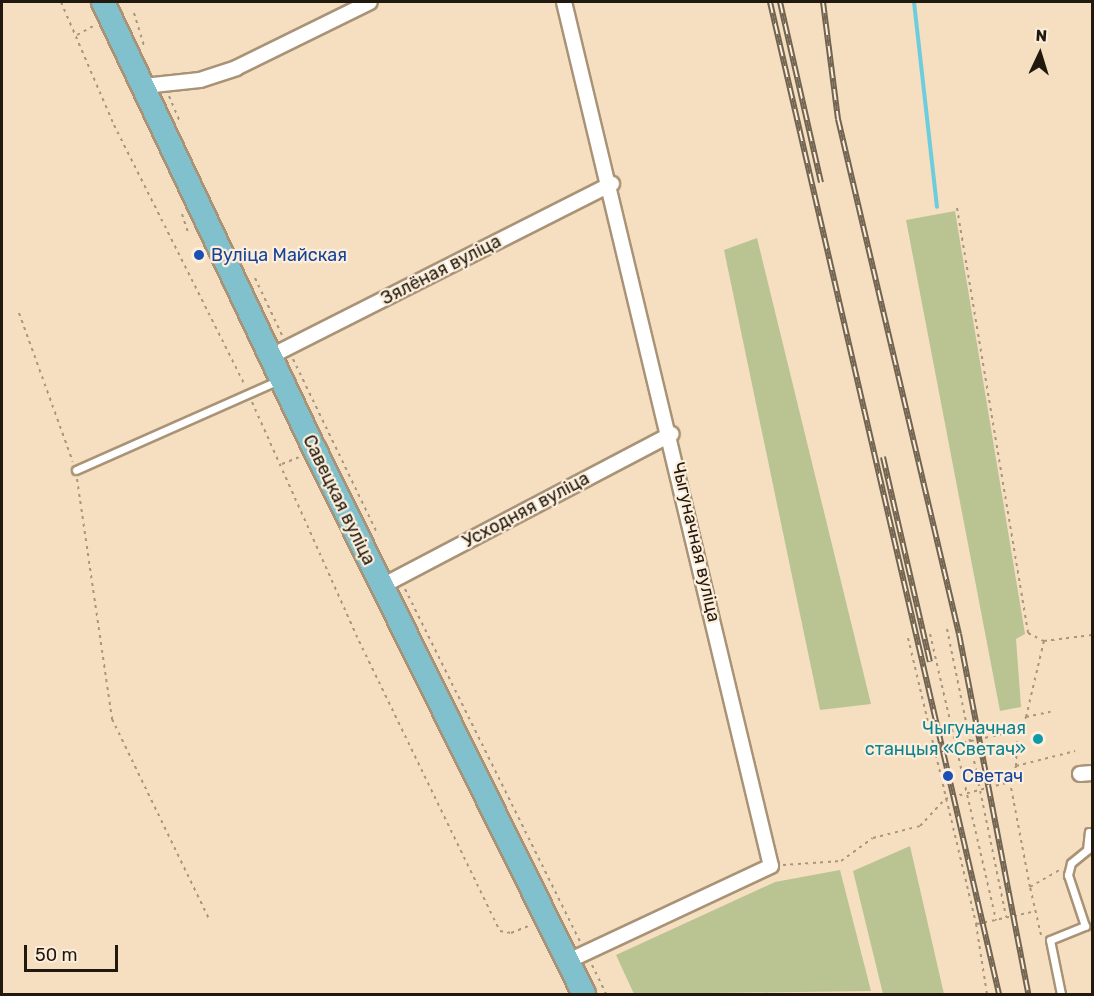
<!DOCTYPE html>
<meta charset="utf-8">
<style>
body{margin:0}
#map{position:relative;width:1094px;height:996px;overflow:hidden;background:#f6dfc0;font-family:Rubik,sans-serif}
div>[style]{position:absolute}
.green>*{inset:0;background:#b9c492}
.stream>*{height:4px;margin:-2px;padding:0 2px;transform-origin:2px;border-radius:2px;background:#6ecddc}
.path>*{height:2px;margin-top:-1px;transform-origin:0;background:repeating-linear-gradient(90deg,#a7967e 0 3px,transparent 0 7.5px)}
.roads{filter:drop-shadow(2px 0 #a99376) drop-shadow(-2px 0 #a99376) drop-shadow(0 2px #a99376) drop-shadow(0 -2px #a99376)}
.lane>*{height:7px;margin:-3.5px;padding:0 3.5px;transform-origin:3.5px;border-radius:3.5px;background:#fff}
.street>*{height:14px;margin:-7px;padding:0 7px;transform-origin:7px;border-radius:7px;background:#fff}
.primary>*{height:22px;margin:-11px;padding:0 11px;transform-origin:11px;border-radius:11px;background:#80c1cd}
.rail>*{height:6px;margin-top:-3px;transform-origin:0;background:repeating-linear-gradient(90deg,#fceedb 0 11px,#716451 0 22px);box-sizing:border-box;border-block:2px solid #716451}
.dots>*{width:16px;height:16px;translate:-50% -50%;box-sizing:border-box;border:3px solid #fceedb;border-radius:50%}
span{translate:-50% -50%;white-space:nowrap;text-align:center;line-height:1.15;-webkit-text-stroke:4.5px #fceedb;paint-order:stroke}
.transit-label{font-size:18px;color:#164399}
.left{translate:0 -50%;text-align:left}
.street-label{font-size:18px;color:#21190e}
.culture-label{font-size:18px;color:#0d838f}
.right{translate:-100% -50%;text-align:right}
.frame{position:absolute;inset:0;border:3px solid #21190e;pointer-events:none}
.north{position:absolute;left:1010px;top:24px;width:60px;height:60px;-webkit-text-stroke:4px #fceedb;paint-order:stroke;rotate:4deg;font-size:16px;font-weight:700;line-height:24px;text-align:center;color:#21190e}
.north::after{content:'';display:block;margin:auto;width:21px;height:27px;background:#21190e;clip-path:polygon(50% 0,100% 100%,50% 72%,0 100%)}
.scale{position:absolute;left:24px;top:945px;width:94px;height:27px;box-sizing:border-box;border:3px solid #21190e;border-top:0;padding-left:8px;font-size:18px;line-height:21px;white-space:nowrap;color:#21190e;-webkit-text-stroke:4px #fceedb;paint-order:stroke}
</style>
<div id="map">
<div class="green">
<i style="clip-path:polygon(955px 211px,1025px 634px,1016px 639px,1021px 707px,1000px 711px,906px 220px)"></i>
<i style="clip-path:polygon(757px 238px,871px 704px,820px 710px,724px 250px)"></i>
<i style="clip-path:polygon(910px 846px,944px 994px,883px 994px,853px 871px)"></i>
<i style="clip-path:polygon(840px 870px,871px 991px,634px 994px,616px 955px,775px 882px)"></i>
</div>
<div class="stream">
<i style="left:914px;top:2px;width:206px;rotate:83.6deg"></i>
</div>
<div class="path">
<i style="left:61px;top:2px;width:134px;rotate:66.7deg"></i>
<i style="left:114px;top:125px;width:292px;rotate:63.3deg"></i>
<i style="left:134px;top:13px;width:34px;rotate:73deg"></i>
<i style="left:77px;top:35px;width:21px;rotate:-29deg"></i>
<i style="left:169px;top:96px;width:30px;rotate:67deg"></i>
<i style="left:957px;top:208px;width:431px;rotate:80.5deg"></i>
<i style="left:1028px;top:633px;width:18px;rotate:27deg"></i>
<i style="left:182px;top:214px;width:19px;rotate:72deg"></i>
<i style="left:255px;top:278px;width:63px;rotate:64.7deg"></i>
<i style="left:19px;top:313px;width:158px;rotate:70.1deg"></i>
<i style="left:293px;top:359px;width:195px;rotate:64.2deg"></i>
<i style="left:252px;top:402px;width:262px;rotate:65.9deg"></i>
<i style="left:359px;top:641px;width:322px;rotate:64.1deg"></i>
<i style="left:500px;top:931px;width:11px;rotate:10deg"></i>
<i style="left:511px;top:933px;width:22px;rotate:-22deg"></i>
<i style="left:282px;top:464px;width:18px;rotate:-22deg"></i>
<i style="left:77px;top:479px;width:243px;rotate:81.7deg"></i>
<i style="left:112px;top:719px;width:222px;rotate:64.1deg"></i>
<i style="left:405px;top:589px;width:393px;rotate:63.6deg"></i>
<i style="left:947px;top:629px;width:294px;rotate:78.4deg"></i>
<i style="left:930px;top:634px;width:294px;rotate:77deg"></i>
<i style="left:908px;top:638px;width:294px;rotate:76.6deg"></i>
<i style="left:976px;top:924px;width:71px;rotate:81.1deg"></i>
<i style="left:1026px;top:717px;width:25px;rotate:-12deg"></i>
<i style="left:934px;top:749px;width:84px;rotate:-12.4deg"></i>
<i style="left:1016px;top:766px;width:35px;rotate:-88deg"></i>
<i style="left:1017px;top:731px;width:17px;rotate:-57deg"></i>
<i style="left:1026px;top:717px;width:78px;rotate:-76.7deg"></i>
<i style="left:1044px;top:641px;width:48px;rotate:-7.1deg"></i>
<i style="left:783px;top:865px;width:58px;rotate:-3.9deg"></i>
<i style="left:841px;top:861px;width:39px;rotate:-36deg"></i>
<i style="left:873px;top:838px;width:49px;rotate:-14.3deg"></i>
<i style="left:920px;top:826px;width:37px;rotate:-47deg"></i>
<i style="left:945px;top:799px;width:67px;rotate:-14.7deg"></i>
<i style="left:1030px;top:887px;width:107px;rotate:-100.8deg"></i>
<i style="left:1010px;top:782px;width:17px;rotate:-69deg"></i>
<i style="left:1016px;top:766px;width:61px;rotate:-14.3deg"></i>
<i style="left:977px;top:924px;width:60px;rotate:-12.4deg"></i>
<i style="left:1041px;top:935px;width:49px;rotate:-102.9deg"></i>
<i style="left:1030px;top:887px;width:34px;rotate:-30deg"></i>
<i style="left:592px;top:965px;width:32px;rotate:64deg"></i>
</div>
<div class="roads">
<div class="lane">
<i style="left:76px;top:470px;width:222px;rotate:-23.9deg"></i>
<i style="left:1061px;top:994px;width:55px;rotate:-101.5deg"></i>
<i style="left:1050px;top:940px;width:38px;rotate:-22deg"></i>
<i style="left:1085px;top:926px;width:54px;rotate:-108.4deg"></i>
<i style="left:1068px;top:875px;width:12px;rotate:-76deg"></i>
<i style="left:1071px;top:863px;width:21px;rotate:-39deg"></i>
<i style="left:1087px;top:850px;width:18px;rotate:-84deg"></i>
</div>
<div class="street">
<i style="left:564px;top:2px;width:888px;rotate:76.53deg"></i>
<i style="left:771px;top:866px;width:224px;rotate:154.9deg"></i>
<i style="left:144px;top:86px;width:56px;rotate:-6.1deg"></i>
<i style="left:200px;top:80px;width:38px;rotate:-18deg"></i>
<i style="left:236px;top:68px;width:149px;rotate:-26.2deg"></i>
<i style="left:271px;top:356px;width:382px;rotate:-26.8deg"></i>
<i style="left:382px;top:586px;width:327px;rotate:-27.7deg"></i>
<i style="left:1080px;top:774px;width:12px;rotate:-5deg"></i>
</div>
<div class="primary">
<i style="left:103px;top:2px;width:496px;rotate:64.7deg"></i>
<i style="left:315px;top:450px;width:607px;rotate:63.69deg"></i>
</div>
</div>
<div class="rail">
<i style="left:770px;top:2px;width:1018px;rotate:77deg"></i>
<i style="left:780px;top:2px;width:185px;rotate:77.2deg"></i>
<i style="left:823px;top:2px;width:118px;rotate:82.7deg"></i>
<i style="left:838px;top:119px;width:529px;rotate:76.78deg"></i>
<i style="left:959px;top:634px;width:367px;rotate:79.1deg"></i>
<i style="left:883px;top:457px;width:210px;rotate:77.1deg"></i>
</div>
<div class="dots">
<i style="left:199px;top:255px;background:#1a4fb4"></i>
<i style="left:1038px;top:739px;background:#0f9aa8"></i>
<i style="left:948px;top:776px;background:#1a4fb4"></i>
</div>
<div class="transit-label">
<span class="left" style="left:211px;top:255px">Вуліца Майская</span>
<span class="left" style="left:962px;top:776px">Светач</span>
</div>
<div class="street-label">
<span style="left:441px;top:270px;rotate:-27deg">Зялёная вуліца</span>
<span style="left:339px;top:500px;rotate:64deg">Савецкая вуліца</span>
<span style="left:526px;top:510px;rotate:-28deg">Усходняя вуліца</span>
<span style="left:696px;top:542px;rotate:77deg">Чыгуначная вуліца</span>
</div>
<div class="culture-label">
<span class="right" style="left:1026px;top:739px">Чыгуначная<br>станцыя «Светач»</span>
</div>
<div class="frame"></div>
<div class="north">N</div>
<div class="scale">50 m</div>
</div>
